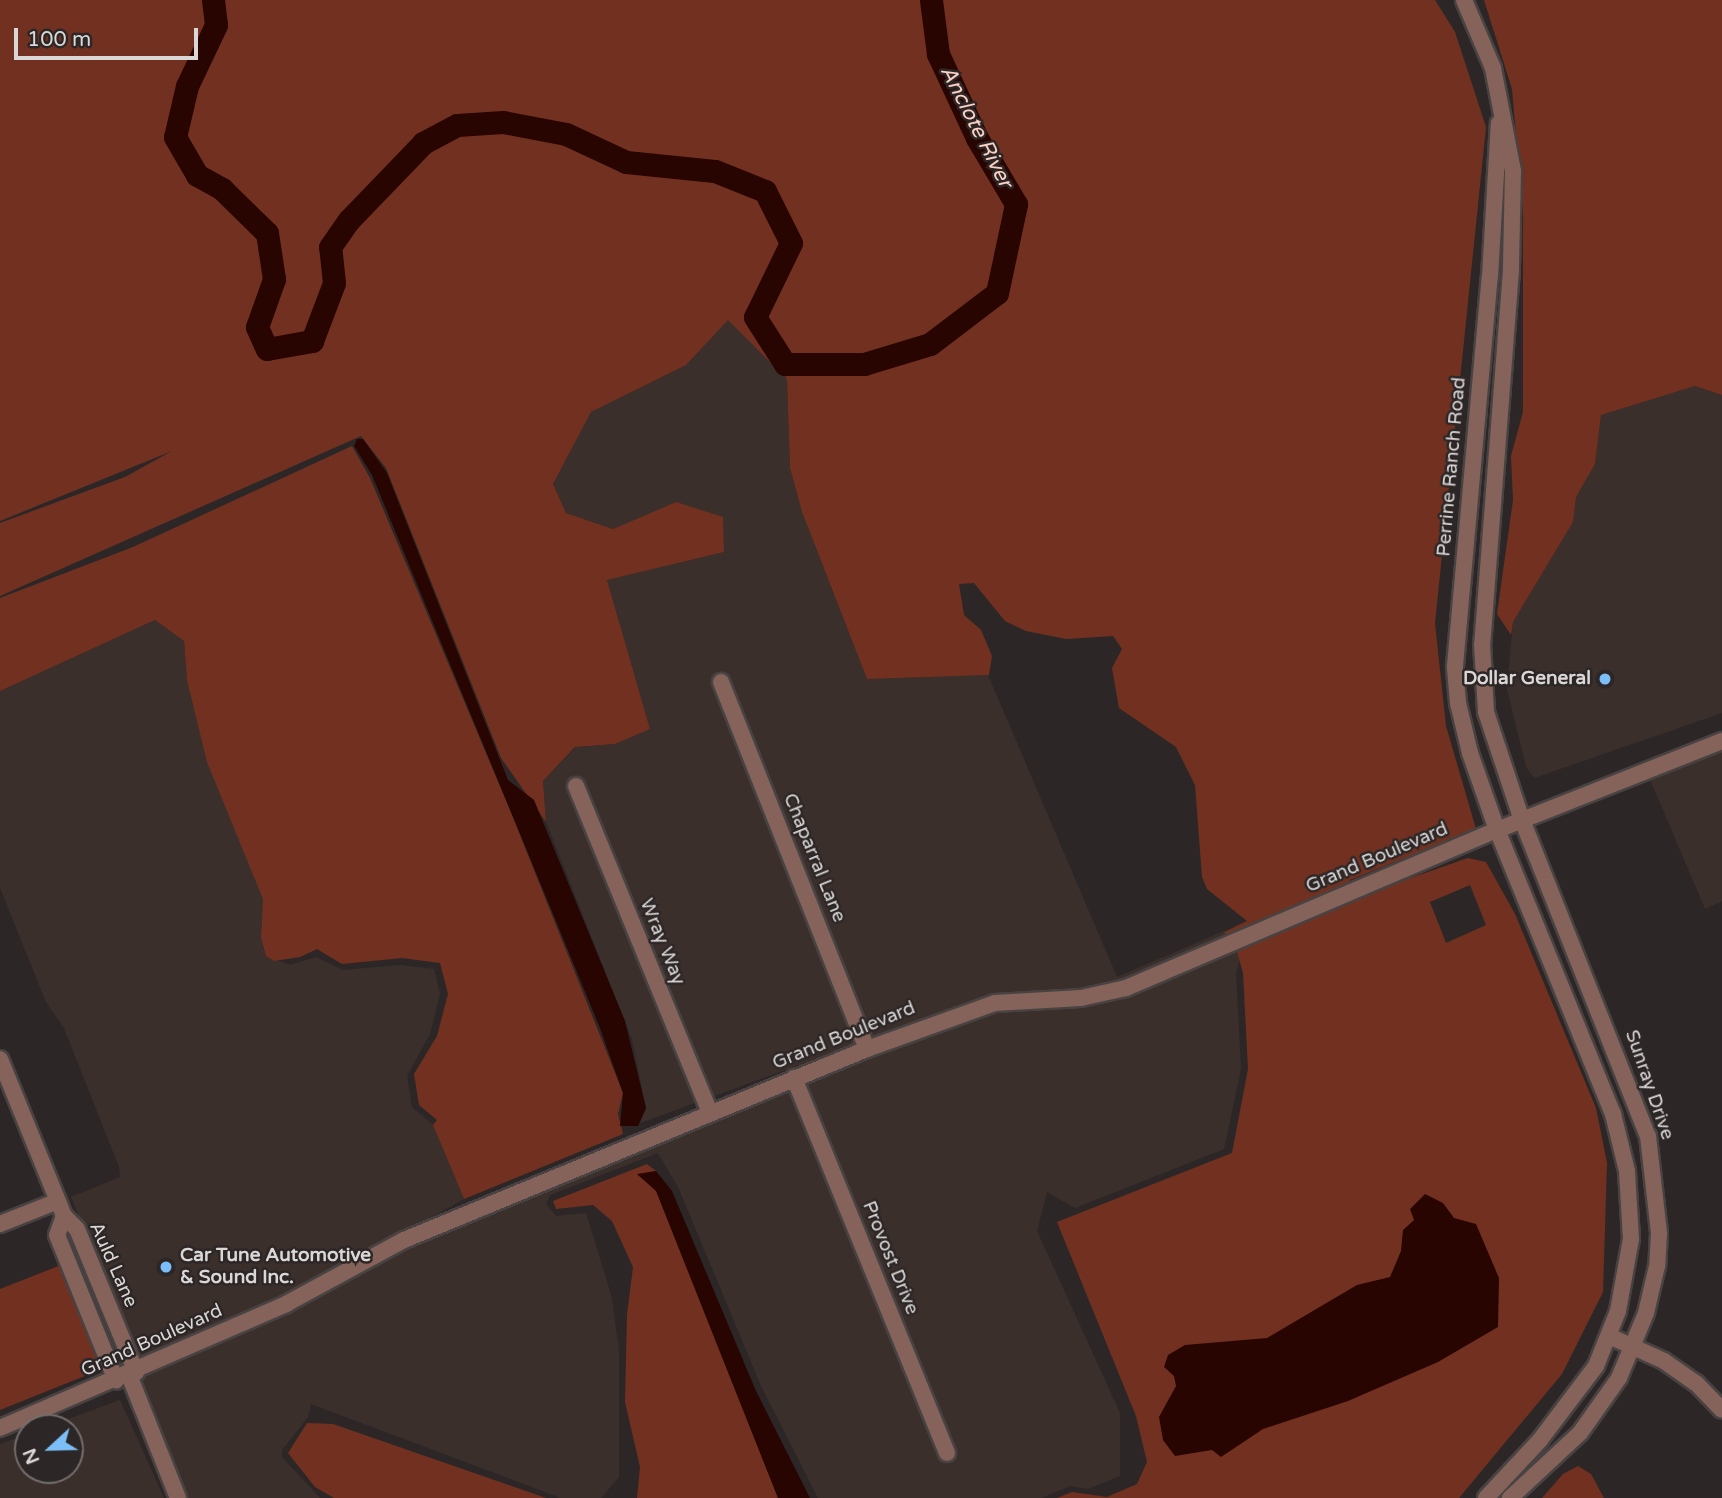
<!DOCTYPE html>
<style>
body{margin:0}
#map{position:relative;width:1722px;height:1498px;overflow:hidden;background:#2c2726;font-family:"Varela Round",sans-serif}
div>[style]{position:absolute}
.built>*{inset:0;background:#3b2f2c}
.green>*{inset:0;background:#723120}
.water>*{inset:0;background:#280501}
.river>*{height:23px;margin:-11.5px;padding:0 11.5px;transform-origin:11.5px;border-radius:11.5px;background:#280501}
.roads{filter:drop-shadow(2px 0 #484342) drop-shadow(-2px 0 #484342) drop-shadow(0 2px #484342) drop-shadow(0 -2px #484342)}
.minor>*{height:16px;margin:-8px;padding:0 8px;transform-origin:8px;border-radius:8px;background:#85635a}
.dots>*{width:19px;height:19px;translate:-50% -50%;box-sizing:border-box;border:4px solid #2c2726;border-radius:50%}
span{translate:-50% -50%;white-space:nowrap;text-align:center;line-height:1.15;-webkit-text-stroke:5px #2c2726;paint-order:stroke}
.street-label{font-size:19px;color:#dad7d6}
.poi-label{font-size:19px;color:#dad7d6;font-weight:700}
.right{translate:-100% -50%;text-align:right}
.left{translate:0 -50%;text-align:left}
.water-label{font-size:21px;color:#fdd0c4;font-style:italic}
.north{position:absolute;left:14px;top:1414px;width:70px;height:70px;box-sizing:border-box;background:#2c2726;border:2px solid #726d6c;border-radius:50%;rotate:248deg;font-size:19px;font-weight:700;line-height:28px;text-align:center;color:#dad7d6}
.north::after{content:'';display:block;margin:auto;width:24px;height:32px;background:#7bbef8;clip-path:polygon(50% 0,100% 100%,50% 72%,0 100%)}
.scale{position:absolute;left:14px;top:28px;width:184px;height:32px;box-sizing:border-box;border:4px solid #dad7d6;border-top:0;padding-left:9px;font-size:21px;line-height:24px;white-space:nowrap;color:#dad7d6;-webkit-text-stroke:5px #2c2726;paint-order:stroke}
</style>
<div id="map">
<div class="built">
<i style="clip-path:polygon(728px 319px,787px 379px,790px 468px,802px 512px,867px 679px,988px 675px,1117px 977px,1224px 931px,1228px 937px,1124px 982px,1080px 992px,994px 997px,967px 1004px,640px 1123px,646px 1108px,632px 1039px,546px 822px,543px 781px,576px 747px,615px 744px,650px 729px,607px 580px,724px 552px,676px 502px,613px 529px,566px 513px,553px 484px,591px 412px,686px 365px)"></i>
<i style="clip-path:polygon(1695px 386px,1722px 395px,1722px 713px,1534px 778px,1526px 767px,1507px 689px,1513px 622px,1573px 522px,1576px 497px,1595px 464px,1601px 415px)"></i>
<i style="clip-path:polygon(155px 620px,184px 641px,187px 680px,263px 899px,261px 938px,266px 956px,290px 965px,316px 957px,343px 970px,401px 965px,434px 969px,440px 994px,430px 1034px,407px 1076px,412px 1107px,433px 1125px,464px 1199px,283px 1299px,139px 1360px,71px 1197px,120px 1177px,119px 1167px,64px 1028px,46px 1002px,0 888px,0 691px)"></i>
<i style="clip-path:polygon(1722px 748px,1722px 901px,1705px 909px,1649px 777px)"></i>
<i style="clip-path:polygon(1236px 948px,1241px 954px,1236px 974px,1241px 1069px,1224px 1149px,1075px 1208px,1047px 1192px,1037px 1231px,1120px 1413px,1120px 1476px,1088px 1489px,1070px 1486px,1041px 1498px,818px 1498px,762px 1388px,678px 1187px,658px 1153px,550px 1195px,546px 1204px,556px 1216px,586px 1213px,612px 1298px,619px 1351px,619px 1477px,601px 1498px,561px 1498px,311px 1404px,308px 1417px,282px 1450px,282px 1457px,320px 1498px,175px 1498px,131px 1381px,407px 1246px,869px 1055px,995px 1009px,1082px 1004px)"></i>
<i style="clip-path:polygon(120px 1400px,164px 1498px,0 1498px,0 1444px,28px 1434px,28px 1470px,70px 1470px,70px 1428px,44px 1428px)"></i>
</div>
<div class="green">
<i style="clip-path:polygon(0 0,1435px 0,1455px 32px,1486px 127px,1435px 623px,1446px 726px,1476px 829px,1350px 880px,1351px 885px,1228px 937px,1224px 932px,1247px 921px,1207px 889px,1202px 877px,1195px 785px,1176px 747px,1119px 708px,1112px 668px,1122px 649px,1113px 636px,1066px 639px,1026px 631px,1005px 621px,974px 583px,959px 584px,964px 615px,981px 630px,992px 656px,989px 675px,867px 679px,802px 512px,790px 468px,787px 379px,728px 320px,686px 365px,591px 412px,553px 484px,566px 513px,613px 529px,676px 502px,723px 517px,724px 552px,607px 580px,650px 729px,615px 744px,575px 747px,543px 781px,546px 822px,501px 758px,386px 468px,361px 436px,0 596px,0 523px,125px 477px,172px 451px,0 521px)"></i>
<i style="clip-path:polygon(1484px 0,1722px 0,1722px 395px,1695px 386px,1601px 415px,1595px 464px,1576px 497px,1573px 522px,1513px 622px,1511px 635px,1497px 614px,1513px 500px,1511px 456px,1523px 412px,1523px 212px,1512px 89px)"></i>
<i style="clip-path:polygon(352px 446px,370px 478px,510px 810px,623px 1093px,618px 1114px,623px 1134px,464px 1199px,433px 1125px,437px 1120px,419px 1105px,414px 1074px,437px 1036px,448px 994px,440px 963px,402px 958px,342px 964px,317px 949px,300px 957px,274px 961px,266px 956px,261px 938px,263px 899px,207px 762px,187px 680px,184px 641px,155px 620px,0 691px,0 598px,133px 547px)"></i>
<i style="clip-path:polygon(evenodd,1468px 858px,1486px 862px,1515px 914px,1596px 1108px,1607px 1163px,1603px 1292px,1562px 1374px,1459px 1498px,1057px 1498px,1072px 1492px,1107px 1497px,1137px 1484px,1147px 1462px,1136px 1416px,1057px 1222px,1232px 1153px,1248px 1069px,1243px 973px,1236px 948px,1356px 897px,1468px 858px,1470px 885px,1486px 925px,1446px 943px,1430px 902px,1470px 885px)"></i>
<i style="clip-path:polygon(647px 1164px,656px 1171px,638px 1175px,656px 1190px,778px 1498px,637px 1498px,640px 1467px,625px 1402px,627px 1315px,633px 1267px,612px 1221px,593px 1205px,556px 1209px,553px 1201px)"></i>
<i style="clip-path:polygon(61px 1265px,102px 1369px,0 1410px,0 1289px)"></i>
<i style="clip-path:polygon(307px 1423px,333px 1424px,546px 1498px,334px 1498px,315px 1487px,288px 1453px)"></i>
<i style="clip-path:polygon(1578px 1466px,1591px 1474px,1604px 1498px,1542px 1498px,1563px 1474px)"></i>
</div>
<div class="water">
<i style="clip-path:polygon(357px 439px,363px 439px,387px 473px,508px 780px,534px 800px,625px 1021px,646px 1108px,638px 1126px,620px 1126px,623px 1093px,600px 1028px,372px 475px,354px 446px)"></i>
<i style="clip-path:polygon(656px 1171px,672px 1191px,756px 1391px,810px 1498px,778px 1498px,656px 1191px,637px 1174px)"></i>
<i style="clip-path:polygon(1425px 1194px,1443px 1203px,1454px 1218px,1476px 1224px,1499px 1278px,1498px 1327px,1438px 1362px,1348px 1401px,1263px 1429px,1221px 1457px,1212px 1450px,1175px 1456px,1163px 1440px,1159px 1417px,1176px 1386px,1174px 1376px,1164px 1367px,1168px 1355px,1185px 1345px,1267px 1338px,1357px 1285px,1390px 1277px,1401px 1251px,1403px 1230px,1414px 1220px,1410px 1209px)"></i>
</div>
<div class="river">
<i style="left:213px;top:0;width:25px;rotate:83deg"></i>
<i style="left:216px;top:25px;width:68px;rotate:115.4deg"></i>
<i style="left:187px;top:86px;width:52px;rotate:103.2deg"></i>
<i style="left:175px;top:137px;width:44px;rotate:59.9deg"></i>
<i style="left:197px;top:175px;width:29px;rotate:29deg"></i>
<i style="left:222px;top:189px;width:63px;rotate:44.4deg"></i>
<i style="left:267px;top:233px;width:47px;rotate:81.3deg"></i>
<i style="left:274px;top:279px;width:51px;rotate:109.5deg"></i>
<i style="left:257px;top:327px;width:24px;rotate:66deg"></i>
<i style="left:267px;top:349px;width:46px;rotate:-10.1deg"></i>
<i style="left:312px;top:341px;width:62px;rotate:-69.2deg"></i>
<i style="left:334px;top:283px;width:36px;rotate:-96deg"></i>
<i style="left:330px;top:247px;width:33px;rotate:-55deg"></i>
<i style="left:349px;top:220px;width:107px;rotate:-46.1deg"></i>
<i style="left:423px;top:143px;width:38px;rotate:-28deg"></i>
<i style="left:457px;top:125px;width:46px;rotate:-3.7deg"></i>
<i style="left:503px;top:122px;width:64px;rotate:10.8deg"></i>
<i style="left:566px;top:134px;width:66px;rotate:25deg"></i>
<i style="left:626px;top:162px;width:89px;rotate:5.8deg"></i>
<i style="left:715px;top:171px;width:54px;rotate:21.8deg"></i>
<i style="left:765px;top:191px;width:58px;rotate:63.4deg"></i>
<i style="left:791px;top:243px;width:82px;rotate:115.9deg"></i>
<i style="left:755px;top:317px;width:56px;rotate:57.4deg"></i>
<i style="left:785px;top:364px;width:79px"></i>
<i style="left:864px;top:364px;width:69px;rotate:-16.9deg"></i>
<i style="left:930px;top:344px;width:84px;rotate:-37.3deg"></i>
<i style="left:997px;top:293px;width:91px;rotate:-77.9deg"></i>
<i style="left:1016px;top:204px;width:77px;rotate:-120.6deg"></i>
<i style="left:977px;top:138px;width:93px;rotate:-114.9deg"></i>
<i style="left:938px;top:54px;width:54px;rotate:-97.4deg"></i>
</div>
<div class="roads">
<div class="minor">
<i style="left:1464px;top:0;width:74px;rotate:66.9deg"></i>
<i style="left:1493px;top:68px;width:105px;rotate:79deg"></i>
<i style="left:1513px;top:171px;width:99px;rotate:91.2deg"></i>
<i style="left:1511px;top:270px;width:375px;rotate:94.4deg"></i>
<i style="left:1482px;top:644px;width:68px;rotate:86.6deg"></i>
<i style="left:1486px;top:712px;width:114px;rotate:71.6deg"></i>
<i style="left:1522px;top:820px;width:340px;rotate:68.3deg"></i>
<i style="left:1648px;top:1136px;width:98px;rotate:83.5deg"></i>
<i style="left:1659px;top:1233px;width:33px;rotate:93deg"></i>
<i style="left:1657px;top:1266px;width:48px;rotate:103.2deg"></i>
<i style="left:1646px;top:1313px;width:70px;rotate:112.6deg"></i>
<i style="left:1619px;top:1378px;width:67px;rotate:125.3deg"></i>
<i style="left:1580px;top:1433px;width:96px;rotate:137.1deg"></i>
<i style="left:721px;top:682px;width:395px;rotate:68.3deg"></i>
<i style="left:576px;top:786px;width:353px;rotate:67.7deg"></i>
<i style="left:0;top:1059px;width:170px;rotate:67.8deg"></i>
<i style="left:64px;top:1216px;width:18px;rotate:45deg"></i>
<i style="left:77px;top:1229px;width:155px;rotate:67.6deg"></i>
<i style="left:794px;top:1078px;width:405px;rotate:67.8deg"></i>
<i style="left:64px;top:1216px;width:20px;rotate:110deg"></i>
<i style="left:57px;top:1235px;width:157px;rotate:67.9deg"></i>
<i style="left:0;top:1224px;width:62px;rotate:-21.6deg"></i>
<i style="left:1609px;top:1336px;width:60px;rotate:24.4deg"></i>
<i style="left:1664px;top:1361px;width:39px;rotate:35deg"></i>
<i style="left:1696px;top:1383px;width:37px;rotate:46deg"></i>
<i style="left:129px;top:1375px;width:132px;rotate:68.3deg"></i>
<i style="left:0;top:1428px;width:312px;rotate:-23.4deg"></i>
<i style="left:286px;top:1304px;width:134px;rotate:-28.5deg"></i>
<i style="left:404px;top:1240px;width:501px;rotate:-22.42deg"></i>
<i style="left:867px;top:1049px;width:136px;rotate:-19.8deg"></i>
<i style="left:995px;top:1003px;width:86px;rotate:-3.3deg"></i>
<i style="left:1081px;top:998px;width:46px;rotate:-12.5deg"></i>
<i style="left:1126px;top:988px;width:403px;rotate:-23.1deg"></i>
<i style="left:1497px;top:830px;width:242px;rotate:-21.6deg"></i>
<i style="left:1486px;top:1498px;width:79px;rotate:-47deg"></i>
<i style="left:1540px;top:1440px;width:93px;rotate:-52.9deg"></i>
<i style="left:1596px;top:1366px;width:59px;rotate:-68.2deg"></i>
<i style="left:1618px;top:1311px;width:73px;rotate:-79.8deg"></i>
<i style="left:1631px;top:1239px;width:68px;rotate:-93.4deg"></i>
<i style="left:1627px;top:1171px;width:59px;rotate:-103.8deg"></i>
<i style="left:1613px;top:1114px;width:307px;rotate:-112.2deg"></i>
<i style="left:1497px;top:830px;width:82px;rotate:-109.3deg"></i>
<i style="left:1470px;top:753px;width:51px;rotate:-103.5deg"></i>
<i style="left:1458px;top:703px;width:37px;rotate:-95deg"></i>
<i style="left:1455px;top:666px;width:391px;rotate:-84.9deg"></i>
<i style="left:1490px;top:277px;width:154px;rotate:-86.7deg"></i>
</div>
</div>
<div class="dots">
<i style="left:1605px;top:679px;background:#7bbef8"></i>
<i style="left:166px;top:1267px;background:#7bbef8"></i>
</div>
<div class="street-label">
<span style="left:1452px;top:467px;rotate:-85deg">Perrine Ranch Road</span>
<span style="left:814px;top:858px;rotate:68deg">Chaparral Lane</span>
<span style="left:1377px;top:858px;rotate:-23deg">Grand Boulevard</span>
<span style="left:662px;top:942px;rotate:68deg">Wray Way</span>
<span style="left:844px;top:1036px;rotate:-22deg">Grand Boulevard</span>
<span style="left:1649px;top:1085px;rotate:71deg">Sunray Drive</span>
<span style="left:890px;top:1258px;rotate:68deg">Provost Drive</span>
<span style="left:113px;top:1265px;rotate:66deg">Auld Lane</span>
<span style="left:152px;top:1341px;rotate:-24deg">Grand Boulevard</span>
</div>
<div class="poi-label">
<span class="right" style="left:1591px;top:679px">Dollar General</span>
<span class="left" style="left:180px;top:1267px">Car Tune Automotive<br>&amp; Sound Inc.</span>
</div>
<div class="water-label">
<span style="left:976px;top:127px;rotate:63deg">Anclote River</span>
</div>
<div class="north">N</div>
<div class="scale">100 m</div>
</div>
